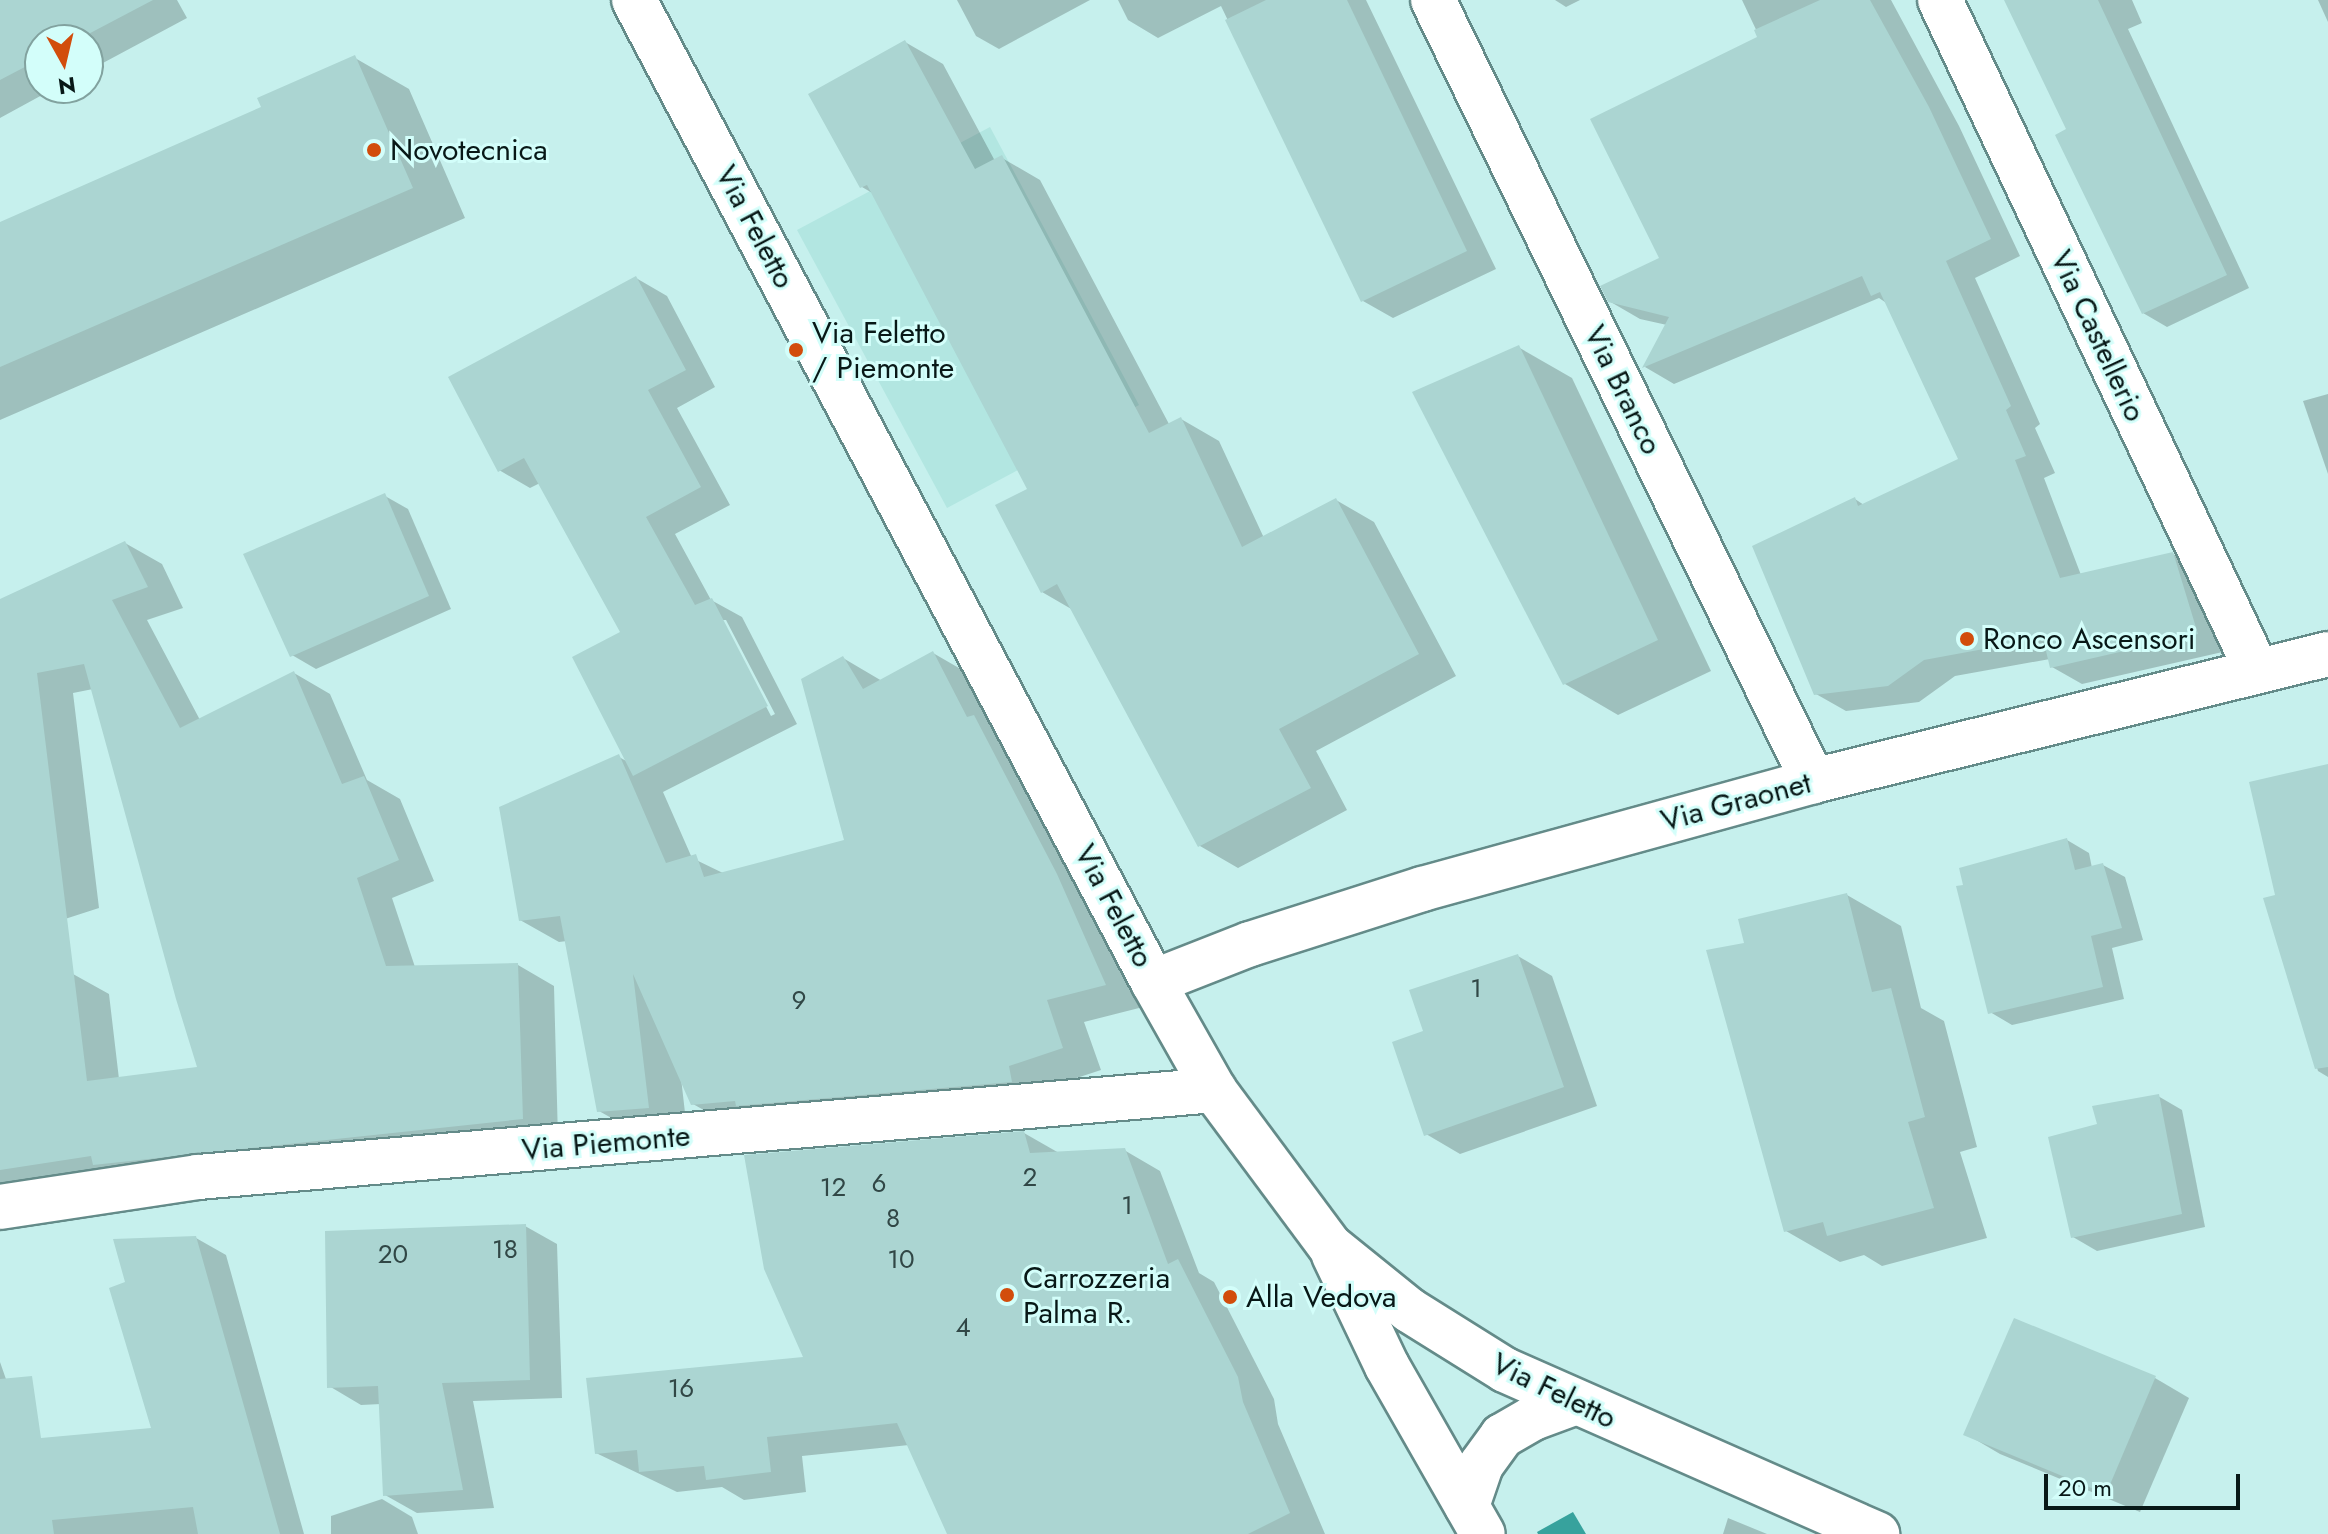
<!DOCTYPE html>
<style>
body{margin:0}
#map{position:relative;width:2328px;height:1534px;overflow:hidden;background:#c6f0ed;font-family:Jost,sans-serif}
div>[style]{position:absolute}
.built>*{inset:0;background:#b2e6e1}
.water>*{inset:0;background:#37a29d}
.shadow>*{inset:0;background:#0003}
.building>*{inset:0;background:#abd5d2}
.roads{filter:drop-shadow(2px 0 #648b89) drop-shadow(-2px 0 #648b89) drop-shadow(0 2px #648b89) drop-shadow(0 -2px #648b89)}
.minor>*{height:44px;margin:-22px;padding:0 22px;transform-origin:22px;border-radius:22px;background:#fff}
.dots>*{width:22px;height:22px;translate:-50% -50%;box-sizing:border-box;border:4px solid #d3fefa;border-radius:50%}
span{translate:-50% -50%;white-space:nowrap;text-align:center;line-height:1.15;-webkit-text-stroke:6px #d3fefa;paint-order:stroke}
.number-label{font-size:26px;color:#314746}
.number-label span{-webkit-text-stroke-width:0}
.poi-label{font-size:30px;color:#081817}
.left{translate:0 -50%;text-align:left}
.street-label{font-size:30px;color:#081817}
.north{position:absolute;left:24px;top:24px;width:80px;height:80px;box-sizing:border-box;background:#d3fefa;border:2px solid #82a29f;border-radius:50%;rotate:172deg;font-size:22px;font-weight:700;line-height:32px;text-align:center;color:#081817}
.north::after{content:'';display:block;margin:auto;width:28px;height:36px;background:#d24d0c;clip-path:polygon(50% 0,100% 100%,50% 72%,0 100%)}
.scale{position:absolute;left:2044px;top:1474px;width:196px;height:36px;box-sizing:border-box;border:4px solid #081817;border-top:0;padding-left:10px;font-size:24px;line-height:28px;white-space:nowrap;color:#081817;-webkit-text-stroke:6px #d3fefa;paint-order:stroke}
</style>
<div id="map">
<div class="built">
<i style="clip-path:polygon(990px 127px,1139px 405px,947px 508px,797px 230px)"></i>
</div>
<div class="water">
<i style="clip-path:polygon(1573px 1512px,1586px 1534px,1538px 1534px,1537px 1532px)"></i>
</div>
<div class="shadow">
<i style="clip-path:polygon(0 0,177px 0,187px 18px,88px 71px,88px 40px,40px 40px,40px 88px,55px 88px,0 118px)"></i>
<i style="clip-path:polygon(957px 0,1090px 0,999px 49px,976px 36px)"></i>
<i style="clip-path:polygon(1118px 0,1366px 0,1496px 269px,1393px 318px,1363px 301px,1221px 6px,1158px 38px,1128px 20px)"></i>
<i style="clip-path:polygon(1555px 0,1580px 0,1566px 7px)"></i>
<i style="clip-path:polygon(1742px 0,1891px 0,1959px 126px,2020px 256px,1975px 278px,2040px 424px,2035px 428px,2055px 473px,2044px 478px,2081px 575px,2173px 554px,2203px 572px,2227px 651px,2082px 684px,2052px 667px,2050px 659px,1955px 676px,1919px 702px,1846px 711px,1816px 694px,1855px 499px,1864px 505px,1961px 460px,1888px 304px,1879px 298px,1674px 384px,1645px 367px,1667px 325px,1640px 319px,1609px 301px,1662px 259px,1760px 38px)"></i>
<i style="clip-path:polygon(2005px 0,2132px 0,2142px 23px,2128px 29px,2249px 288px,2167px 327px,2143px 313px,2069px 130px)"></i>
<i style="clip-path:polygon(2318px 0,2328px 0,2328px 22px)"></i>
<i style="clip-path:polygon(905px 42px,943px 64px,995px 161px,1002px 158px,1040px 180px,1169px 424px,1181px 419px,1219px 441px,1264px 538px,1336px 500px,1374px 522px,1456px 676px,1316px 751px,1347px 810px,1238px 868px,1200px 846px,1073px 610px,1042px 592px,1030px 490px,874px 194px,862px 187px)"></i>
<i style="clip-path:polygon(355px 58px,409px 89px,465px 218px,0 420px,0 224px,263px 108px)"></i>
<i style="clip-path:polygon(evenodd,636px 278px,667px 296px,715px 387px,677px 408px,730px 505px,675px 534px,711px 600px,742px 617px,797px 724px,663px 792px,692px 858px,725px 874px,846px 842px,843px 658px,882px 681px,933px 653px,971px 675px,1143px 1007px,1084px 1022px,1101px 1070px,1046px 1088px,732px 1126px,693px 1104px,681px 1078px,687px 1130px,638px 1133px,599px 1111px,567px 941px,559px 942px,520px 920px,619px 757px,628px 762px,623px 633px,540px 483px,530px 488px,499px 470px,636px 278px,721px 620px,726px 620px,775px 714px,771px 716px,721px 620px)"></i>
<i style="clip-path:polygon(1518px 347px,1572px 378px,1711px 671px,1618px 715px,1565px 684px)"></i>
<i style="clip-path:polygon(2328px 394px,2328px 474px,2303px 401px)"></i>
<i style="clip-path:polygon(385px 496px,408px 509px,451px 609px,316px 669px,292px 655px)"></i>
<i style="clip-path:polygon(125px 543px,162px 564px,183px 608px,147px 620px,200px 720px,294px 673px,330px 694px,367px 780px,400px 799px,434px 881px,392px 898px,415px 967px,518px 965px,554px 986px,558px 1139px,0 1196px,0 1004px,73px 974px,109px 994px,119px 1079px,200px 1069px,93px 689px,73px 693px,99px 908px,34px 929px,0 909px,0 604px)"></i>
<i style="clip-path:polygon(2328px 766px,2328px 1077px,2318px 1071px,2266px 900px,2278px 896px)"></i>
<i style="clip-path:polygon(2067px 840px,2089px 853px,2092px 868px,2103px 865px,2125px 877px,2143px 940px,2112px 948px,2124px 999px,2012px 1025px,1990px 1012px)"></i>
<i style="clip-path:polygon(1847px 895px,1901px 926px,1921px 1008px,1944px 1021px,1977px 1147px,1960px 1152px,1987px 1238px,1882px 1266px,1864px 1255px,1840px 1262px,1786px 1231px,1747px 944px)"></i>
<i style="clip-path:polygon(1518px 956px,1552px 976px,1597px 1106px,1460px 1154px,1426px 1134px,1425px 1032px)"></i>
<i style="clip-path:polygon(2158px 1096px,2182px 1110px,2205px 1227px,2097px 1251px,2073px 1237px,2099px 1125px)"></i>
<i style="clip-path:polygon(1024px 1133px,1059px 1153px,1124px 1150px,1160px 1171px,1199px 1273px,1214px 1282px,1274px 1399px,1278px 1424px,1325px 1534px,950px 1534px,909px 1445px,802px 1456px,806px 1492px,744px 1500px,722px 1487px,677px 1492px,596px 1453px,806px 1359px)"></i>
<i style="clip-path:polygon(525px 1226px,557px 1244px,562px 1398px,473px 1401px,494px 1508px,417px 1513px,385px 1495px,381px 1404px,361px 1405px,329px 1386px)"></i>
<i style="clip-path:polygon(196px 1238px,226px 1255px,304px 1534px,0 1534px,0 1362px,28px 1442px,153px 1430px,127px 1284px)"></i>
<i style="clip-path:polygon(2155px 1378px,2189px 1398px,2140px 1512px,2000px 1454px,1966px 1434px)"></i>
<i style="clip-path:polygon(382px 1499px,412px 1517px,418px 1534px,331px 1534px,331px 1516px)"></i>
<i style="clip-path:polygon(1728px 1518px,1767px 1534px,1723px 1534px)"></i>
</div>
<div class="building">
<i style="clip-path:polygon(0 0,153px 0,77px 40px,40px 40px,40px 59px,0 80px)"></i>
<i style="clip-path:polygon(1266px 0,1347px 0,1467px 251px,1361px 302px,1225px 20px)"></i>
<i style="clip-path:polygon(1820px 0,1870px 0,1929px 107px,1991px 239px,1946px 261px,2011px 406px,2006px 410px,2026px 456px,2015px 460px,2060px 578px,2173px 552px,2198px 634px,2050px 668px,2043px 638px,1924px 660px,1888px 686px,1814px 695px,1752px 546px,1855px 497px,1858px 506px,1958px 459px,1880px 292px,1871px 296px,1862px 276px,1642px 368px,1669px 317px,1608px 302px,1600px 286px,1659px 258px,1590px 119px,1757px 37px,1754px 30px)"></i>
<i style="clip-path:polygon(2004px 0,2098px 0,2227px 275px,2142px 314px,2055px 135px,2066px 129px)"></i>
<i style="clip-path:polygon(905px 40px,975px 169px,1002px 155px,1149px 433px,1181px 417px,1242px 547px,1336px 498px,1419px 654px,1279px 729px,1311px 788px,1198px 847px,1057px 584px,1041px 593px,995px 505px,1027px 489px,867px 185px,860px 188px,808px 94px)"></i>
<i style="clip-path:polygon(355px 55px,413px 188px,0 367px,0 222px,261px 107px,257px 98px)"></i>
<i style="clip-path:polygon(636px 276px,686px 370px,648px 390px,701px 487px,646px 517px,695px 605px,712px 598px,768px 706px,633px 776px,572px 657px,620px 632px,524px 458px,498px 472px,448px 377px)"></i>
<i style="clip-path:polygon(1519px 345px,1658px 640px,1563px 685px,1412px 392px)"></i>
<i style="clip-path:polygon(385px 493px,429px 596px,290px 657px,243px 554px)"></i>
<i style="clip-path:polygon(evenodd,125px 541px,148px 587px,112px 600px,180px 728px,294px 671px,342px 784px,364px 776px,399px 860px,357px 878px,386px 966px,518px 963px,523px 1119px,93px 1165px,91px 1156px,0 1170px,0 599px,125px 541px,84px 664px,176px 999px,197px 1067px,87px 1081px,37px 673px,84px 664px)"></i>
<i style="clip-path:polygon(933px 651px,967px 717px,974px 715px,1057px 874px,1106px 985px,1047px 1000px,1063px 1048px,1009px 1066px,1012px 1082px,736px 1106px,735px 1101px,691px 1105px,633px 974px,649px 1108px,597px 1112px,560px 916px,519px 921px,499px 807px,619px 754px,666px 863px,696px 854px,704px 877px,844px 840px,801px 679px,843px 656px,863px 689px)"></i>
<i style="clip-path:polygon(2328px 764px,2328px 1067px,2315px 1069px,2263px 898px,2275px 895px,2249px 782px)"></i>
<i style="clip-path:polygon(2067px 838px,2075px 870px,2103px 863px,2122px 928px,2091px 936px,2103px 987px,1988px 1014px,1956px 886px,1963px 885px,1959px 868px)"></i>
<i style="clip-path:polygon(1847px 893px,1872px 992px,1891px 988px,1925px 1117px,1908px 1122px,1934px 1208px,1827px 1236px,1823px 1222px,1784px 1232px,1706px 950px,1744px 943px,1738px 919px)"></i>
<i style="clip-path:polygon(1518px 954px,1564px 1087px,1424px 1136px,1392px 1042px,1423px 1031px,1409px 990px)"></i>
<i style="clip-path:polygon(2159px 1094px,2182px 1214px,2071px 1238px,2048px 1137px,2097px 1124px,2092px 1106px)"></i>
<i style="clip-path:polygon(1024px 1131px,1030px 1153px,1125px 1148px,1168px 1264px,1178px 1259px,1238px 1377px,1243px 1402px,1290px 1513px,1248px 1534px,947px 1534px,897px 1423px,767px 1437px,771px 1472px,706px 1480px,704px 1466px,639px 1472px,637px 1450px,595px 1454px,586px 1378px,803px 1357px,764px 1269px,744px 1155px)"></i>
<i style="clip-path:polygon(526px 1224px,530px 1380px,442px 1383px,463px 1490px,383px 1496px,378px 1386px,327px 1388px,325px 1231px)"></i>
<i style="clip-path:polygon(196px 1236px,280px 1534px,198px 1534px,193px 1507px,52px 1520px,54px 1534px,0 1534px,0 1379px,32px 1376px,41px 1438px,151px 1428px,109px 1288px,125px 1282px,113px 1239px)"></i>
<i style="clip-path:polygon(2014px 1318px,2156px 1376px,2106px 1494px,1963px 1435px)"></i>
</div>
<div class="roads">
<div class="minor">
<i style="left:634px;top:0;width:1111px;rotate:62.14deg"></i>
<i style="left:1153px;top:982px;width:124px;rotate:60.5deg"></i>
<i style="left:1214px;top:1090px;width:194px;rotate:53.4deg"></i>
<i style="left:1330px;top:1246px;width:102px;rotate:39deg"></i>
<i style="left:1409px;top:1310px;width:113px;rotate:32deg"></i>
<i style="left:1505px;top:1370px;width:407px;rotate:23.8deg"></i>
<i style="left:1433px;top:0;width:869px;rotate:64.05deg"></i>
<i style="left:1940px;top:0;width:742px;rotate:64.71deg"></i>
<i style="left:1153px;top:982px;width:104px;rotate:-21.4deg"></i>
<i style="left:1250px;top:944px;width:181px;rotate:-17.7deg"></i>
<i style="left:1422px;top:889px;width:406px;rotate:-15.4deg"></i>
<i style="left:1813px;top:781px;width:530px;rotate:-13.85deg"></i>
<i style="left:0;top:1207px;width:200px;rotate:-8.6deg"></i>
<i style="left:198px;top:1177px;width:1020px;rotate:-4.89deg"></i>
<i style="left:1334px;top:1255px;width:123px;rotate:64.5deg"></i>
<i style="left:1387px;top:1366px;width:193px;rotate:60.3deg"></i>
<i style="left:1467px;top:1506px;width:43px;rotate:-71.1deg"></i>
<i style="left:1481px;top:1465px;width:36px;rotate:-54deg"></i>
<i style="left:1502px;top:1436px;width:36px;rotate:-30deg"></i>
<i style="left:1533px;top:1418px;width:44px;rotate:-20.1deg"></i>
</div>
</div>
<div class="dots">
<i style="left:374px;top:150px;background:#d24d0c"></i>
<i style="left:796px;top:350px;background:#d24d0c"></i>
<i style="left:1967px;top:639px;background:#d24d0c"></i>
<i style="left:1007px;top:1295px;background:#d24d0c"></i>
<i style="left:1230px;top:1297px;background:#d24d0c"></i>
</div>
<div class="number-label">
<span style="left:1476px;top:989px">1</span>
<span style="left:799px;top:1001px">9</span>
<span style="left:1030px;top:1178px">2</span>
<span style="left:879px;top:1184px">6</span>
<span style="left:833px;top:1188px">12</span>
<span style="left:1127px;top:1206px">1</span>
<span style="left:893px;top:1219px">8</span>
<span style="left:505px;top:1250px">18</span>
<span style="left:393px;top:1255px">20</span>
<span style="left:901px;top:1260px">10</span>
<span style="left:963px;top:1328px">4</span>
<span style="left:681px;top:1389px">16</span>
</div>
<div class="poi-label">
<span class="left" style="left:390px;top:150px">Novotecnica</span>
<span class="left" style="left:812px;top:350px">Via Feletto<br>/ Piemonte</span>
<span class="left" style="left:1983px;top:639px">Ronco Ascensori</span>
<span class="left" style="left:1023px;top:1295px">Carrozzeria<br>Palma R.</span>
<span class="left" style="left:1246px;top:1297px">Alla Vedova</span>
</div>
<div class="street-label">
<span style="left:755px;top:227px;rotate:62deg">Via Feletto</span>
<span style="left:2098px;top:336px;rotate:65deg">Via Castellerio</span>
<span style="left:1623px;top:390px;rotate:64deg">Via Branco</span>
<span style="left:1736px;top:802px;rotate:-15deg">Via Graonet</span>
<span style="left:1114px;top:906px;rotate:62deg">Via Feletto</span>
<span style="left:606px;top:1143px;rotate:-5deg">Via Piemonte</span>
<span style="left:1554px;top:1391px;rotate:26deg">Via Feletto</span>
</div>
<div class="north">N</div>
<div class="scale">20 m</div>
</div>
